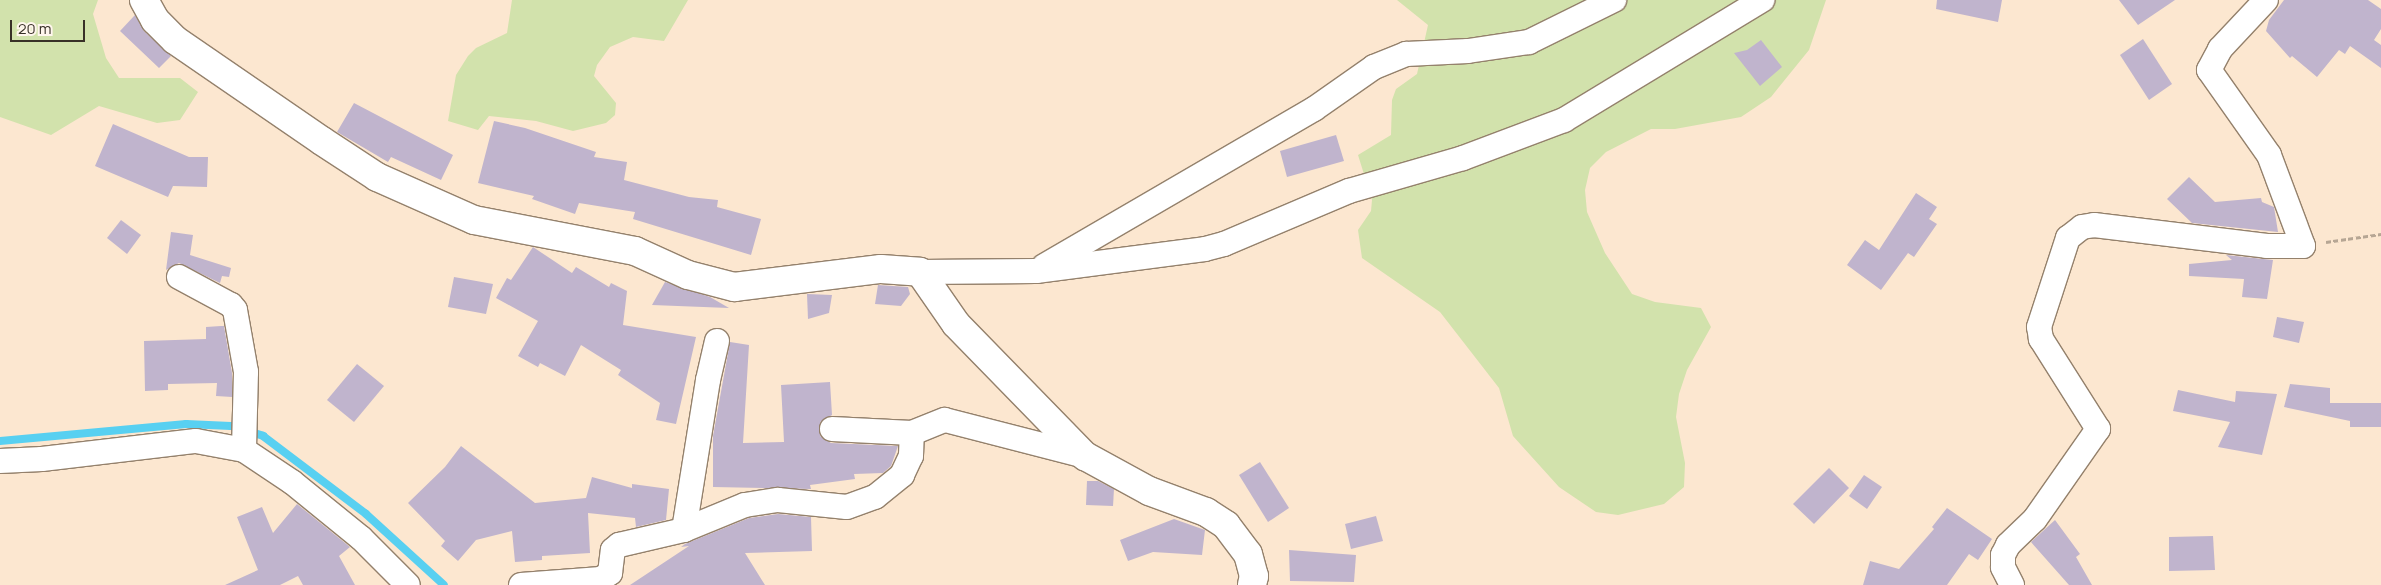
<!DOCTYPE html>
<style>
body{margin:0}
#map{position:relative;width:2381px;height:585px;overflow:hidden;background:#fce7d0;font-family:Manrope,sans-serif}
div>[style]{position:absolute}
.green>*{inset:0;background:#d2e2ac}
.stream>*{height:8px;margin:-4px;padding:0 4px;transform-origin:4px;border-radius:4px;background:#58d0f1}
.building>*{inset:0;background:#c0b4cd}
.path>*{height:3px;margin-top:-1.5px;transform-origin:0;background:repeating-linear-gradient(90deg,#b6a694 0 5px,transparent 0 7.5px)}
.roads{filter:drop-shadow(1px 0 #94816c) drop-shadow(-1px 0 #94816c) drop-shadow(0 1px #94816c) drop-shadow(0 -1px #94816c)}
.minor>*{height:24px;margin:-12px;padding:0 12px;transform-origin:12px;border-radius:12px;background:#fff}
.tertiary>*{height:28px;margin:-14px;padding:0 14px;transform-origin:14px;border-radius:14px;background:#fff}
span{translate:-50% -50%;white-space:nowrap;text-align:center;line-height:1.15;-webkit-text-stroke:5px #fff6ed;paint-order:stroke}
.scale{position:absolute;left:10px;top:20px;width:75px;height:22px;box-sizing:border-box;border:2px solid #383027;border-top:0;padding-left:6px;font-size:15px;line-height:18px;white-space:nowrap;color:#383027;-webkit-text-stroke:4px #fff6ed;paint-order:stroke}
</style>
<div id="map">
<div class="green">
<i style="clip-path:polygon(0 0,98px 0,93px 14px,106px 58px,119px 78px,180px 78px,198px 92px,180px 120px,157px 123px,99px 106px,51px 135px,0 117px)"></i>
<i style="clip-path:polygon(512px 0,688px 0,664px 41px,633px 37px,610px 47px,597px 65px,594px 76px,616px 103px,615px 115px,606px 123px,573px 131px,536px 121px,489px 116px,478px 130px,448px 121px,456px 75px,468px 56px,476px 48px,507px 33px)"></i>
<i style="clip-path:polygon(1397px 0,1826px 0,1809px 50px,1771px 97px,1741px 117px,1675px 129px,1651px 129px,1606px 152px,1590px 168px,1585px 190px,1587px 212px,1605px 253px,1632px 294px,1655px 302px,1701px 308px,1711px 327px,1687px 370px,1679px 394px,1676px 417px,1685px 463px,1684px 487px,1664px 504px,1618px 515px,1596px 512px,1559px 487px,1513px 436px,1499px 388px,1440px 312px,1362px 258px,1358px 230px,1371px 211px,1372px 200px,1358px 155px,1391px 135px,1392px 100px,1396px 89px,1417px 74px,1428px 25px)"></i>
</div>
<div class="stream">
<i style="left:0;top:441px;width:187px;rotate:-5.2deg"></i>
<i style="left:186px;top:424px;width:45px;rotate:2.5deg"></i>
<i style="left:231px;top:426px;width:34px;rotate:17deg"></i>
<i style="left:263px;top:436px;width:129px;rotate:37.1deg"></i>
<i style="left:366px;top:514px;width:105px;rotate:42.3deg"></i>
</div>
<div class="building">
<i style="clip-path:polygon(1937px 0,2002px 0,1998px 22px,1936px 9px)"></i>
<i style="clip-path:polygon(2119px 0,2175px 0,2138px 25px)"></i>
<i style="clip-path:polygon(2284px 0,2368px 0,2381px 9px,2381px 29px,2374px 40px,2381px 45px,2381px 68px,2350px 46px,2345px 54px,2339px 50px,2317px 77px,2292px 56px,2290px 58px,2266px 31px,2269px 20px)"></i>
<i style="clip-path:polygon(135px 15px,144px 31px,171px 56px,159px 68px,120px 31px)"></i>
<i style="clip-path:polygon(2143px 39px,2172px 84px,2149px 100px,2120px 55px)"></i>
<i style="clip-path:polygon(1761px 40px,1782px 67px,1760px 86px,1734px 53px,1747px 50px)"></i>
<i style="clip-path:polygon(354px 103px,453px 155px,441px 180px,391px 157px,388px 162px,337px 132px)"></i>
<i style="clip-path:polygon(494px 121px,525px 128px,596px 152px,594px 157px,627px 162px,624px 180px,689px 197px,718px 200px,717px 207px,761px 219px,751px 255px,633px 219px,635px 212px,579px 203px,575px 214px,532px 199px,534px 196px,478px 183px)"></i>
<i style="clip-path:polygon(113px 124px,189px 157px,208px 157px,207px 187px,173px 186px,168px 197px,95px 166px)"></i>
<i style="clip-path:polygon(1336px 135px,1344px 161px,1287px 177px,1280px 151px)"></i>
<i style="clip-path:polygon(2189px 177px,2215px 202px,2261px 198px,2262px 202px,2274px 207px,2278px 232px,2192px 223px,2167px 199px)"></i>
<i style="clip-path:polygon(1916px 193px,1937px 207px,1929px 219px,1937px 224px,1914px 257px,1908px 253px,1881px 290px,1847px 265px,1865px 240px,1879px 250px)"></i>
<i style="clip-path:polygon(121px 220px,141px 235px,127px 254px,107px 238px)"></i>
<i style="clip-path:polygon(171px 232px,193px 235px,190px 255px,231px 268px,229px 277px,222px 276px,220px 283px,179px 263px,166px 270px)"></i>
<i style="clip-path:polygon(533px 247px,572px 273px,576px 267px,609px 287px,611px 283px,627px 291px,623px 325px,696px 337px,676px 424px,656px 420px,660px 403px,618px 375px,621px 370px,581px 345px,565px 376px,540px 363px,538px 367px,518px 356px,538px 321px,496px 298px,507px 278px,511px 280px)"></i>
<i style="clip-path:polygon(2226px 255px,2273px 260px,2267px 299px,2242px 297px,2244px 279px,2189px 276px,2189px 264px,2232px 260px)"></i>
<i style="clip-path:polygon(454px 277px,493px 284px,486px 314px,448px 307px)"></i>
<i style="clip-path:polygon(665px 282px,710px 297px,729px 308px,652px 305px)"></i>
<i style="clip-path:polygon(878px 285px,908px 287px,910px 294px,901px 306px,875px 304px)"></i>
<i style="clip-path:polygon(807px 294px,832px 295px,829px 313px,808px 319px)"></i>
<i style="clip-path:polygon(2277px 317px,2304px 322px,2299px 343px,2273px 337px)"></i>
<i style="clip-path:polygon(221px 326px,224px 326px,232px 373px,232px 397px,216px 396px,217px 383px,168px 384px,168px 390px,145px 391px,144px 341px,206px 339px,206px 327px)"></i>
<i style="clip-path:polygon(730px 342px,749px 345px,743px 443px,784px 442px,781px 385px,830px 382px,832px 415px,820px 422px,820px 436px,831px 443px,898px 446px,891px 466px,883px 473px,854px 474px,855px 479px,810px 485px,811px 489px,713px 487px,713px 436px)"></i>
<i style="clip-path:polygon(357px 364px,384px 386px,354px 422px,327px 400px)"></i>
<i style="clip-path:polygon(2290px 384px,2330px 388px,2330px 403px,2381px 403px,2381px 427px,2350px 427px,2350px 421px,2284px 407px)"></i>
<i style="clip-path:polygon(2178px 390px,2235px 402px,2236px 391px,2277px 394px,2262px 455px,2218px 447px,2230px 422px,2173px 411px)"></i>
<i style="clip-path:polygon(461px 446px,535px 503px,586px 498px,592px 477px,632px 488px,632px 484px,669px 489px,666px 520px,636px 527px,635px 518px,588px 513px,590px 553px,542px 556px,542px 560px,515px 562px,512px 531px,476px 540px,458px 561px,441px 546px,445px 541px,408px 503px,445px 467px)"></i>
<i style="clip-path:polygon(1260px 462px,1289px 508px,1268px 522px,1239px 475px)"></i>
<i style="clip-path:polygon(1829px 468px,1849px 488px,1814px 524px,1793px 504px)"></i>
<i style="clip-path:polygon(1864px 475px,1882px 487px,1867px 509px,1849px 496px)"></i>
<i style="clip-path:polygon(1087px 481px,1098px 481px,1114px 489px,1113px 506px,1086px 505px)"></i>
<i style="clip-path:polygon(297px 504px,350px 547px,339px 556px,355px 585px,303px 585px,298px 576px,280px 585px,225px 585px,258px 570px,237px 517px,262px 507px,273px 533px)"></i>
<i style="clip-path:polygon(1947px 508px,1992px 539px,1978px 560px,1969px 554px,1947px 585px,1863px 585px,1870px 561px,1899px 569px,1934px 529px,1932px 527px)"></i>
<i style="clip-path:polygon(778px 514px,811px 517px,812px 551px,745px 553px,765px 585px,630px 585px,689px 546px,681px 547px,685px 544px,749px 518px)"></i>
<i style="clip-path:polygon(1376px 516px,1383px 541px,1351px 549px,1345px 524px)"></i>
<i style="clip-path:polygon(1174px 519px,1205px 530px,1202px 555px,1153px 552px,1128px 561px,1120px 540px)"></i>
<i style="clip-path:polygon(2055px 520px,2080px 554px,2076px 557px,2092px 585px,2069px 585px,2031px 542px)"></i>
<i style="clip-path:polygon(2213px 536px,2215px 570px,2169px 571px,2169px 537px)"></i>
<i style="clip-path:polygon(1289px 550px,1356px 555px,1354px 582px,1290px 581px)"></i>
</div>
<div class="path">
<i style="left:2326px;top:242px;width:56px;rotate:-8.3deg"></i>
</div>
<div class="roads">
<div class="minor">
<i style="left:1044px;top:266px;width:312px;rotate:-30.2deg"></i>
<i style="left:1314px;top:109px;width:73px;rotate:-35deg"></i>
<i style="left:1374px;top:67px;width:35px;rotate:-22deg"></i>
<i style="left:1406px;top:54px;width:62px;rotate:-2.8deg"></i>
<i style="left:1468px;top:51px;width:62px;rotate:-8.4deg"></i>
<i style="left:1529px;top:42px;width:95px;rotate:-26.3deg"></i>
<i style="left:920px;top:272px;width:116px;rotate:-0.5deg"></i>
<i style="left:1036px;top:271px;width:170px;rotate:-7.4deg"></i>
<i style="left:1205px;top:249px;width:20px;rotate:-15deg"></i>
<i style="left:1224px;top:244px;width:136px;rotate:-23deg"></i>
<i style="left:1349px;top:191px;width:119px;rotate:-16.1deg"></i>
<i style="left:1463px;top:158px;width:108px;rotate:-20.6deg"></i>
<i style="left:1564px;top:120px;width:232px;rotate:-31.2deg"></i>
<i style="left:179px;top:277px;width:59px;rotate:28.3deg"></i>
<i style="left:231px;top:305px;width:6px;rotate:51deg"></i>
<i style="left:235px;top:310px;width:63px;rotate:79.9deg"></i>
<i style="left:246px;top:372px;width:78px;rotate:91.5deg"></i>
<i style="left:832px;top:429px;width:80px;rotate:2.9deg"></i>
<i style="left:912px;top:433px;width:35px;rotate:-22deg"></i>
<i style="left:945px;top:420px;width:145px;rotate:14.4deg"></i>
<i style="left:0;top:461px;width:42px;rotate:-2.7deg"></i>
<i style="left:42px;top:459px;width:155px;rotate:-6.7deg"></i>
<i style="left:196px;top:441px;width:49px;rotate:10.6deg"></i>
<i style="left:244px;top:450px;width:58px;rotate:33.7deg"></i>
<i style="left:292px;top:482px;width:89px;rotate:39.1deg"></i>
<i style="left:361px;top:538px;width:66px;rotate:45deg"></i>
<i style="left:684px;top:530px;width:152px;rotate:-80.9deg"></i>
<i style="left:708px;top:380px;width:40px;rotate:-77deg"></i>
<i style="left:521px;top:585px;width:80px;rotate:-4.3deg"></i>
<i style="left:601px;top:579px;width:11px;rotate:-34deg"></i>
<i style="left:610px;top:573px;width:23px;rotate:-83deg"></i>
<i style="left:613px;top:550px;width:8px;rotate:-40deg"></i>
<i style="left:619px;top:545px;width:67px;rotate:-13deg"></i>
<i style="left:684px;top:530px;width:66px;rotate:-22.3deg"></i>
<i style="left:745px;top:505px;width:33px;rotate:-9deg"></i>
<i style="left:778px;top:500px;width:69px;rotate:5.8deg"></i>
<i style="left:847px;top:507px;width:30px;rotate:-20deg"></i>
<i style="left:875px;top:497px;width:35px;rotate:-39deg"></i>
<i style="left:902px;top:475px;width:21px;rotate:-65deg"></i>
<i style="left:911px;top:456px;width:23px;rotate:-88deg"></i>
<i style="left:2012px;top:585px;width:20px;rotate:-117deg"></i>
<i style="left:2003px;top:567px;width:12px;rotate:-90deg"></i>
<i style="left:2003px;top:555px;width:11px;rotate:-63deg"></i>
<i style="left:2008px;top:545px;width:37px;rotate:-44deg"></i>
<i style="left:2035px;top:519px;width:110px;rotate:-55deg"></i>
<i style="left:2098px;top:429px;width:107px;rotate:-122.3deg"></i>
<i style="left:2041px;top:339px;width:12px;rotate:-99deg"></i>
<i style="left:2039px;top:327px;width:94px;rotate:-72deg"></i>
<i style="left:2068px;top:238px;width:18px;rotate:-38deg"></i>
<i style="left:2082px;top:227px;width:12px;rotate:-9deg"></i>
<i style="left:2094px;top:225px;width:174px;rotate:6.9deg"></i>
<i style="left:2267px;top:246px;width:36px"></i>
<i style="left:2303px;top:246px;width:97px;rotate:-110.5deg"></i>
<i style="left:2269px;top:155px;width:104px;rotate:-125.2deg"></i>
<i style="left:2209px;top:70px;width:24px;rotate:-62deg"></i>
<i style="left:2220px;top:49px;width:67px;rotate:-46.8deg"></i>
</div>
<div class="tertiary">
<i style="left:144px;top:0;width:23px;rotate:61deg"></i>
<i style="left:155px;top:20px;width:28px;rotate:45deg"></i>
<i style="left:175px;top:40px;width:178px;rotate:34.5deg"></i>
<i style="left:322px;top:141px;width:66px;rotate:33.2deg"></i>
<i style="left:377px;top:177px;width:106px;rotate:23.9deg"></i>
<i style="left:474px;top:220px;width:164px;rotate:10.9deg"></i>
<i style="left:635px;top:251px;width:58px;rotate:24.4deg"></i>
<i style="left:688px;top:275px;width:48px;rotate:14.6deg"></i>
<i style="left:734px;top:287px;width:148px;rotate:-7deg"></i>
<i style="left:881px;top:269px;width:39px;rotate:4deg"></i>
<i style="left:920px;top:272px;width:63px;rotate:55.3deg"></i>
<i style="left:956px;top:324px;width:185px;rotate:45.7deg"></i>
<i style="left:1085px;top:456px;width:73px;rotate:28.7deg"></i>
<i style="left:1149px;top:491px;width:61px;rotate:20.2deg"></i>
<i style="left:1206px;top:512px;width:24px;rotate:33deg"></i>
<i style="left:1226px;top:525px;width:36px;rotate:53deg"></i>
<i style="left:1248px;top:554px;width:23px;rotate:75deg"></i>
<i style="left:1254px;top:576px;width:9px;rotate:103deg"></i>
</div>
</div>
<div class="scale">20 m</div>
</div>
